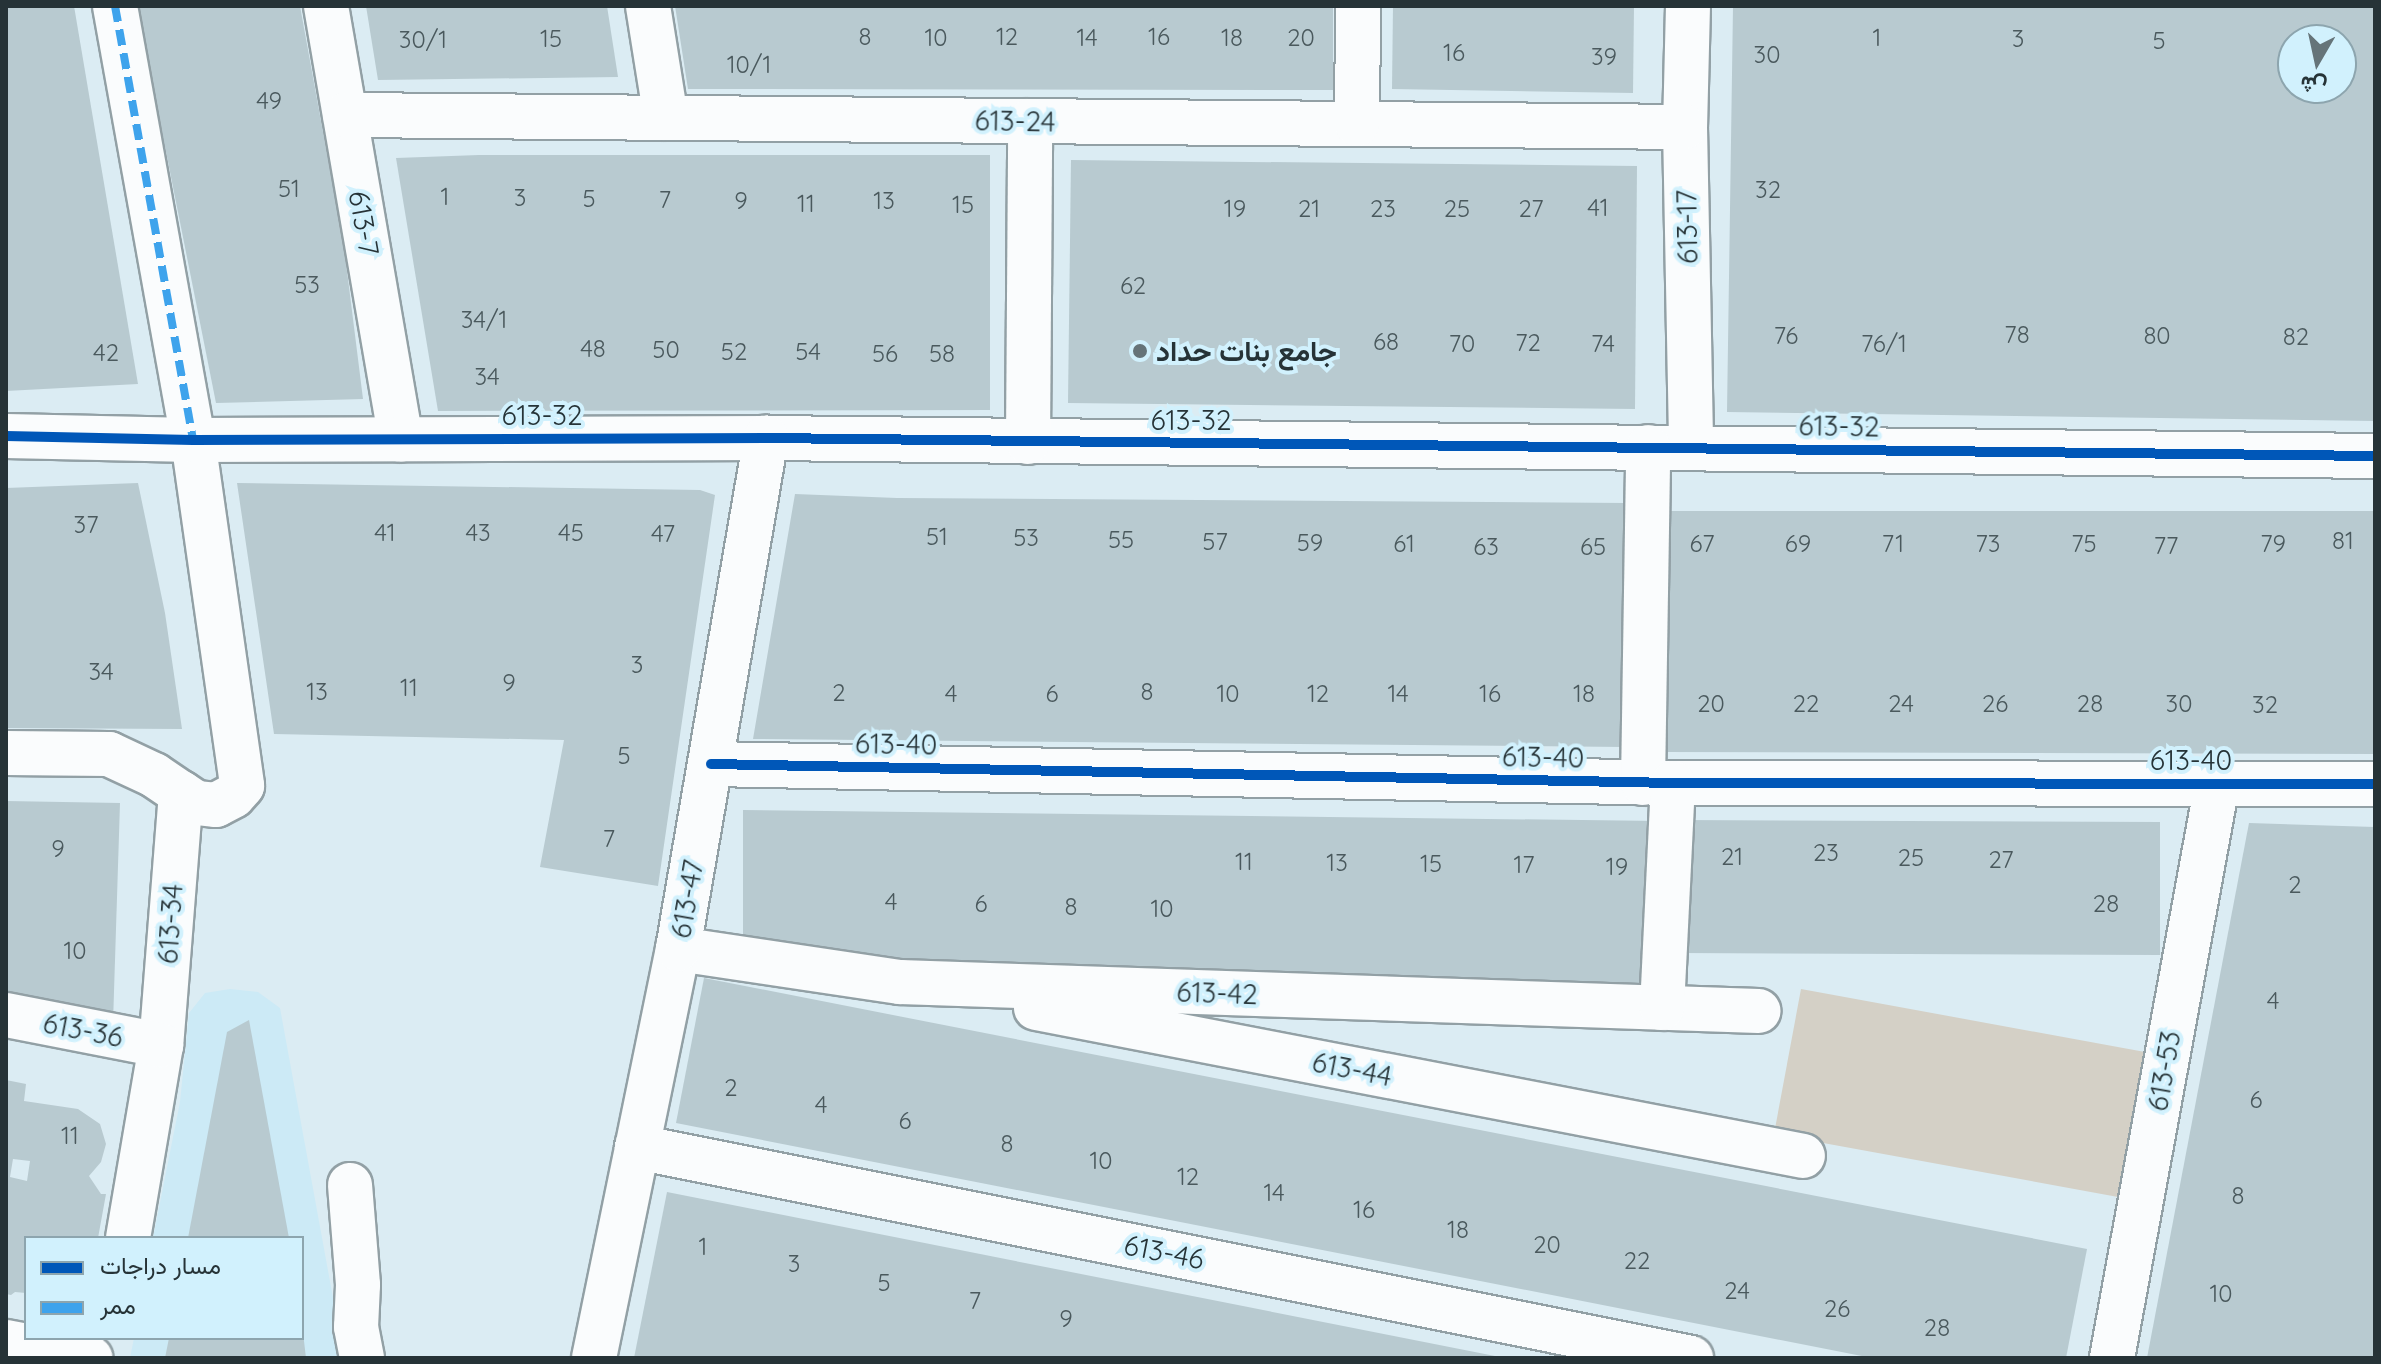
<!DOCTYPE html>
<meta charset="utf-8">
<style>
body{margin:0}
#map{position:relative;width:2381px;height:1364px;overflow:hidden;background:#dbecf3;font-family:Quicksand,Vazirmatn,sans-serif}
div>[style]{position:absolute}
.built>*{inset:0;background:#cceaf6}
.green>*{inset:0;background:#d4d0c6}
.building>*{inset:0;background:#b8cad0}
.roads{filter:drop-shadow(2px 0 #92a0a5) drop-shadow(-2px 0 #92a0a5) drop-shadow(0 2px #92a0a5) drop-shadow(0 -2px #92a0a5)}
.minor>*{height:44px;margin:-22px;padding:0 22px;transform-origin:22px;border-radius:22px;background:#fafcfd}
.quiet>*{height:8px;margin-top:-4px;transform-origin:0;background:repeating-linear-gradient(90deg,#3ea3ec 0 16px,transparent 0 24px)}
.cycleway>*{height:10px;margin:-5px;padding:0 5px;transform-origin:5px;border-radius:5px;background:#0057b8}
.dots>*{width:22px;height:22px;translate:-50% -50%;box-sizing:border-box;border:4px solid #d1f1fd;border-radius:50%}
span{translate:-50% -50%;white-space:nowrap;text-align:center;line-height:1.15;-webkit-text-stroke:8px #d1f1fd;paint-order:stroke}
.number-label{font-size:24px;color:#4a595d}
.number-label span{-webkit-text-stroke-width:0}
.street-label{font-size:28px;color:#263337}
.poi-label{font-size:28px;color:#263337;font-weight:700}
.left{translate:0 -50%;text-align:left}
.frame{position:absolute;inset:0;border:8px solid #263337;pointer-events:none}
.legend{position:absolute;left:24px;top:1236px;width:280px;height:104px;box-sizing:border-box;background:#d1f1fd;border:2px solid #8da5ae;margin:0;padding:10px 14px;list-style:none;font-size:24px;color:#263337}
.legend li{display:flex;align-items:center;gap:16px;height:40px}
.legend b{width:40px;border:2px solid #8da5ae}
.north{position:absolute;left:2277px;top:24px;width:80px;height:80px;box-sizing:border-box;background:#d1f1fd;border:2px solid #8da5ae;border-radius:50%;rotate:189deg;font-size:22px;font-weight:700;line-height:32px;text-align:center;color:#263337}
.north::after{content:'';display:block;margin:auto;width:28px;height:36px;background:#657479;clip-path:polygon(50% 0,100% 100%,50% 72%,0 100%)}
</style>
<div id="map">
<div class="built">
<i style="clip-path:polygon(230px 989px,258px 992px,280px 1008px,344px 1358px,130px 1358px,134px 1338px,302px 1338px,302px 1238px,153px 1238px,180px 1102px,189px 1013px,205px 993px)"></i>
</div>
<div class="green">
<i style="clip-path:polygon(1801px 989px,2145px 1052px,2118px 1197px,1774px 1134px)"></i>
</div>
<div class="building">
<i style="clip-path:polygon(6px 6px,74px 6px,138px 384px,6px 391px)"></i>
<i style="clip-path:polygon(137px 6px,300px 6px,344px 247px,363px 399px,216px 403px)"></i>
<i style="clip-path:polygon(366px 6px,607px 6px,618px 77px,378px 80px)"></i>
<i style="clip-path:polygon(675px 6px,1333px 6px,1333px 90px,688px 89px)"></i>
<i style="clip-path:polygon(1393px 6px,1634px 6px,1633px 93px,1392px 89px)"></i>
<i style="clip-path:polygon(evenodd,1733px 6px,2375px 6px,2375px 421px,1727px 412px,1733px 6px,2293px 40px,2341px 40px,2341px 88px,2293px 88px,2293px 40px)"></i>
<i style="clip-path:polygon(479px 155px,990px 155px,990px 410px,438px 411px,396px 158px)"></i>
<i style="clip-path:polygon(1071px 160px,1637px 166px,1635px 409px,1068px 403px)"></i>
<i style="clip-path:polygon(138px 483px,165px 613px,182px 729px,6px 728px,6px 488px)"></i>
<i style="clip-path:polygon(237px 483px,700px 490px,715px 495px,658px 886px,540px 867px,564px 740px,274px 734px)"></i>
<i style="clip-path:polygon(795px 494px,897px 498px,1626px 503px,1625px 747px,753px 739px)"></i>
<i style="clip-path:polygon(1666px 511px,2375px 511px,2375px 754px,1663px 752px)"></i>
<i style="clip-path:polygon(6px 801px,120px 803px,113px 1023px,6px 1002px)"></i>
<i style="clip-path:polygon(743px 810px,1660px 821px,1656px 994px,922px 970px,743px 941px)"></i>
<i style="clip-path:polygon(1678px 820px,2160px 822px,2160px 955px,1678px 953px)"></i>
<i style="clip-path:polygon(2249px 823px,2375px 827px,2375px 1358px,2147px 1358px)"></i>
<i style="clip-path:polygon(704px 978px,2087px 1249px,2066px 1358px,1872px 1358px,676px 1123px)"></i>
<i style="clip-path:polygon(249px 1020px,289px 1238px,188px 1238px,227px 1032px)"></i>
<i style="clip-path:polygon(evenodd,6px 1080px,26px 1084px,24px 1101px,78px 1109px,100px 1124px,106px 1144px,101px 1162px,89px 1176px,101px 1194px,106px 1194px,98px 1238px,26px 1238px,26px 1293px,15px 1292px,11px 1295px,6px 1294px,6px 1080px,13px 1159px,30px 1161px,27px 1181px,10px 1177px,13px 1159px)"></i>
<i style="clip-path:polygon(667px 1192px,1500px 1357px,1500px 1358px,634px 1358px)"></i>
<i style="clip-path:polygon(302px 1324px,306px 1358px,165px 1358px,169px 1338px,302px 1338px)"></i>
</div>
<div class="roads">
<div class="minor">
<i style="left:115px;top:6px;width:441px;rotate:79.8deg"></i>
<i style="left:193px;top:440px;width:349px;rotate:81.9deg"></i>
<i style="left:242px;top:786px;width:13px;rotate:132deg"></i>
<i style="left:233px;top:796px;width:19px;rotate:152deg"></i>
<i style="left:216px;top:805px;width:20px;rotate:-174deg"></i>
<i style="left:196px;top:803px;width:18px;rotate:-146deg"></i>
<i style="left:326px;top:6px;width:440px;rotate:80.2deg"></i>
<i style="left:648px;top:6px;width:113px;rotate:80.9deg"></i>
<i style="left:1688px;top:6px;width:121px;rotate:91.4deg"></i>
<i style="left:1685px;top:127px;width:321px;rotate:88.9deg"></i>
<i style="left:345px;top:115px;width:1340px;rotate:0.51deg"></i>
<i style="left:1357px;top:124px;width:118px;rotate:-89.5deg"></i>
<i style="left:6px;top:436px;width:187px;rotate:1.2deg"></i>
<i style="left:193px;top:440px;width:573px;rotate:-0.2deg"></i>
<i style="left:766px;top:438px;width:1609px;rotate:0.64deg"></i>
<i style="left:1028px;top:442px;width:321px;rotate:-89.6deg"></i>
<i style="left:6px;top:753px;width:103px;rotate:0.6deg"></i>
<i style="left:109px;top:754px;width:50px;rotate:25deg"></i>
<i style="left:154px;top:775px;width:32px;rotate:34deg"></i>
<i style="left:181px;top:793px;width:253px;rotate:94.5deg"></i>
<i style="left:161px;top:1045px;width:196px;rotate:99.7deg"></i>
<i style="left:711px;top:764px;width:962px;rotate:1.13deg"></i>
<i style="left:1673px;top:783px;width:702px;rotate:0.08deg"></i>
<i style="left:1643px;top:783px;width:336px;rotate:-89.1deg"></i>
<i style="left:678px;top:949px;width:224px;rotate:8.5deg"></i>
<i style="left:900px;top:982px;width:859px;rotate:1.93deg"></i>
<i style="left:1036px;top:1008px;width:781px;rotate:10.92deg"></i>
<i style="left:1662px;top:1008px;width:225px;rotate:-87.2deg"></i>
<i style="left:6px;top:1015px;width:158px;rotate:11deg"></i>
<i style="left:637px;top:1147px;width:1075px;rotate:11.32deg"></i>
<i style="left:350px;top:1185px;width:100px;rotate:85.4deg"></i>
<i style="left:358px;top:1285px;width:42px;rotate:92.7deg"></i>
<i style="left:356px;top:1327px;width:32px;rotate:79deg"></i>
<i style="left:6px;top:1342px;width:86px;rotate:10.8deg"></i>
<i style="left:594px;top:1358px;width:418px;rotate:-78.4deg"></i>
<i style="left:678px;top:949px;width:519px;rotate:-80.23deg"></i>
<i style="left:2112px;top:1358px;width:584px;rotate:-79.63deg"></i>
</div>
</div>
<div class="quiet">
<i style="left:115px;top:6px;width:441px;rotate:79.8deg"></i>
</div>
<div class="cycleway">
<i style="left:6px;top:436px;width:187px;rotate:1.2deg"></i>
<i style="left:193px;top:440px;width:573px;rotate:-0.2deg"></i>
<i style="left:766px;top:438px;width:1609px;rotate:0.64deg"></i>
<i style="left:711px;top:764px;width:962px;rotate:1.13deg"></i>
<i style="left:1673px;top:783px;width:702px;rotate:0.08deg"></i>
</div>
<div class="dots">
<i style="left:1140px;top:351px;background:#657479"></i>
</div>
<div class="number-label">
<span style="left:865px;top:37px">8</span>
<span style="left:1007px;top:37px">12</span>
<span style="left:1159px;top:37px">16</span>
<span style="left:936px;top:38px">10</span>
<span style="left:1087px;top:38px">14</span>
<span style="left:1232px;top:38px">18</span>
<span style="left:1301px;top:38px">20</span>
<span style="left:1877px;top:38px">1</span>
<span style="left:551px;top:39px">15</span>
<span style="left:2018px;top:39px">3</span>
<span style="left:423px;top:40px">30/1</span>
<span style="left:2159px;top:41px">5</span>
<span style="left:1454px;top:53px">16</span>
<span style="left:1767px;top:55px">30</span>
<span style="left:1604px;top:57px">39</span>
<span style="left:749px;top:65px">10/1</span>
<span style="left:269px;top:101px">49</span>
<span style="left:289px;top:189px">51</span>
<span style="left:1768px;top:190px">32</span>
<span style="left:445px;top:197px">1</span>
<span style="left:520px;top:198px">3</span>
<span style="left:589px;top:199px">5</span>
<span style="left:665px;top:200px">7</span>
<span style="left:741px;top:201px">9</span>
<span style="left:884px;top:201px">13</span>
<span style="left:806px;top:204px">11</span>
<span style="left:963px;top:205px">15</span>
<span style="left:1598px;top:208px">41</span>
<span style="left:1235px;top:209px">19</span>
<span style="left:1309px;top:209px">21</span>
<span style="left:1383px;top:209px">23</span>
<span style="left:1457px;top:209px">25</span>
<span style="left:1531px;top:209px">27</span>
<span style="left:307px;top:285px">53</span>
<span style="left:1133px;top:286px">62</span>
<span style="left:484px;top:320px">34/1</span>
<span style="left:2017px;top:335px">78</span>
<span style="left:1786px;top:336px">76</span>
<span style="left:2157px;top:336px">80</span>
<span style="left:2296px;top:337px">82</span>
<span style="left:1386px;top:342px">68</span>
<span style="left:1528px;top:343px">72</span>
<span style="left:1462px;top:344px">70</span>
<span style="left:1603px;top:344px">74</span>
<span style="left:1884px;top:344px">76/1</span>
<span style="left:593px;top:349px">48</span>
<span style="left:666px;top:350px">50</span>
<span style="left:734px;top:352px">52</span>
<span style="left:808px;top:352px">54</span>
<span style="left:106px;top:353px">42</span>
<span style="left:885px;top:354px">56</span>
<span style="left:942px;top:354px">58</span>
<span style="left:487px;top:377px">34</span>
<span style="left:86px;top:525px">37</span>
<span style="left:385px;top:533px">41</span>
<span style="left:478px;top:533px">43</span>
<span style="left:571px;top:533px">45</span>
<span style="left:663px;top:534px">47</span>
<span style="left:937px;top:537px">51</span>
<span style="left:1026px;top:538px">53</span>
<span style="left:1121px;top:540px">55</span>
<span style="left:2343px;top:541px">81</span>
<span style="left:1215px;top:542px">57</span>
<span style="left:1310px;top:543px">59</span>
<span style="left:1404px;top:544px">61</span>
<span style="left:1702px;top:544px">67</span>
<span style="left:1798px;top:544px">69</span>
<span style="left:1893px;top:544px">71</span>
<span style="left:1988px;top:544px">73</span>
<span style="left:2084px;top:544px">75</span>
<span style="left:2273px;top:544px">79</span>
<span style="left:2166px;top:546px">77</span>
<span style="left:1486px;top:547px">63</span>
<span style="left:1593px;top:547px">65</span>
<span style="left:637px;top:665px">3</span>
<span style="left:101px;top:672px">34</span>
<span style="left:509px;top:683px">9</span>
<span style="left:409px;top:688px">11</span>
<span style="left:317px;top:692px">13</span>
<span style="left:1147px;top:692px">8</span>
<span style="left:839px;top:693px">2</span>
<span style="left:951px;top:694px">4</span>
<span style="left:1052px;top:694px">6</span>
<span style="left:1228px;top:694px">10</span>
<span style="left:1318px;top:694px">12</span>
<span style="left:1398px;top:694px">14</span>
<span style="left:1490px;top:694px">16</span>
<span style="left:1584px;top:694px">18</span>
<span style="left:1711px;top:704px">20</span>
<span style="left:1806px;top:704px">22</span>
<span style="left:1901px;top:704px">24</span>
<span style="left:1995px;top:704px">26</span>
<span style="left:2090px;top:704px">28</span>
<span style="left:2179px;top:704px">30</span>
<span style="left:2265px;top:705px">32</span>
<span style="left:624px;top:756px">5</span>
<span style="left:609px;top:839px">7</span>
<span style="left:58px;top:849px">9</span>
<span style="left:1826px;top:853px">23</span>
<span style="left:1732px;top:857px">21</span>
<span style="left:1911px;top:858px">25</span>
<span style="left:2001px;top:860px">27</span>
<span style="left:1244px;top:862px">11</span>
<span style="left:1337px;top:863px">13</span>
<span style="left:1431px;top:864px">15</span>
<span style="left:1524px;top:865px">17</span>
<span style="left:1617px;top:867px">19</span>
<span style="left:2295px;top:885px">2</span>
<span style="left:891px;top:902px">4</span>
<span style="left:981px;top:904px">6</span>
<span style="left:2106px;top:904px">28</span>
<span style="left:1071px;top:907px">8</span>
<span style="left:1162px;top:909px">10</span>
<span style="left:75px;top:951px">10</span>
<span style="left:2273px;top:1001px">4</span>
<span style="left:731px;top:1088px">2</span>
<span style="left:2256px;top:1100px">6</span>
<span style="left:821px;top:1105px">4</span>
<span style="left:905px;top:1121px">6</span>
<span style="left:70px;top:1136px">11</span>
<span style="left:1007px;top:1144px">8</span>
<span style="left:1101px;top:1161px">10</span>
<span style="left:1188px;top:1177px">12</span>
<span style="left:1274px;top:1193px">14</span>
<span style="left:2238px;top:1196px">8</span>
<span style="left:1364px;top:1210px">16</span>
<span style="left:1458px;top:1230px">18</span>
<span style="left:1547px;top:1245px">20</span>
<span style="left:703px;top:1247px">1</span>
<span style="left:1637px;top:1261px">22</span>
<span style="left:794px;top:1264px">3</span>
<span style="left:884px;top:1283px">5</span>
<span style="left:1737px;top:1291px">24</span>
<span style="left:2221px;top:1294px">10</span>
<span style="left:975px;top:1301px">7</span>
<span style="left:1837px;top:1309px">26</span>
<span style="left:1066px;top:1319px">9</span>
<span style="left:1937px;top:1328px">28</span>
</div>
<div class="street-label">
<span style="left:1015px;top:121px;rotate:1deg">613-24</span>
<span style="left:364px;top:223px;rotate:80deg">613-7</span>
<span style="left:1687px;top:227px;rotate:-91deg">613-17</span>
<span style="left:542px;top:415px">613-32</span>
<span style="left:1191px;top:420px">613-32</span>
<span style="left:1839px;top:426px;rotate:1deg">613-32</span>
<span style="left:896px;top:744px;rotate:1deg">613-40</span>
<span style="left:1543px;top:757px;rotate:1deg">613-40</span>
<span style="left:2191px;top:760px">613-40</span>
<span style="left:687px;top:899px;rotate:-80deg">613-47</span>
<span style="left:170px;top:924px;rotate:-86deg">613-34</span>
<span style="left:1217px;top:993px;rotate:2deg">613-42</span>
<span style="left:83px;top:1030px;rotate:11deg">613-36</span>
<span style="left:1352px;top:1069px;rotate:11deg">613-44</span>
<span style="left:2164px;top:1071px;rotate:-80deg">613-53</span>
<span style="left:1164px;top:1252px;rotate:11deg">613-46</span>
</div>
<div class="poi-label">
<span class="left" style="left:1156px;top:351px">جامع بنات حداد</span>
</div>
<div class="frame"></div>
<ul class="legend">
<li><b style="height:10px;background:#0057b8"></b>مسار دراجات</li>
<li><b style="height:10px;background:#3ea3ec"></b>ممر</li>
</ul>
<div class="north">ش</div>
</div>
